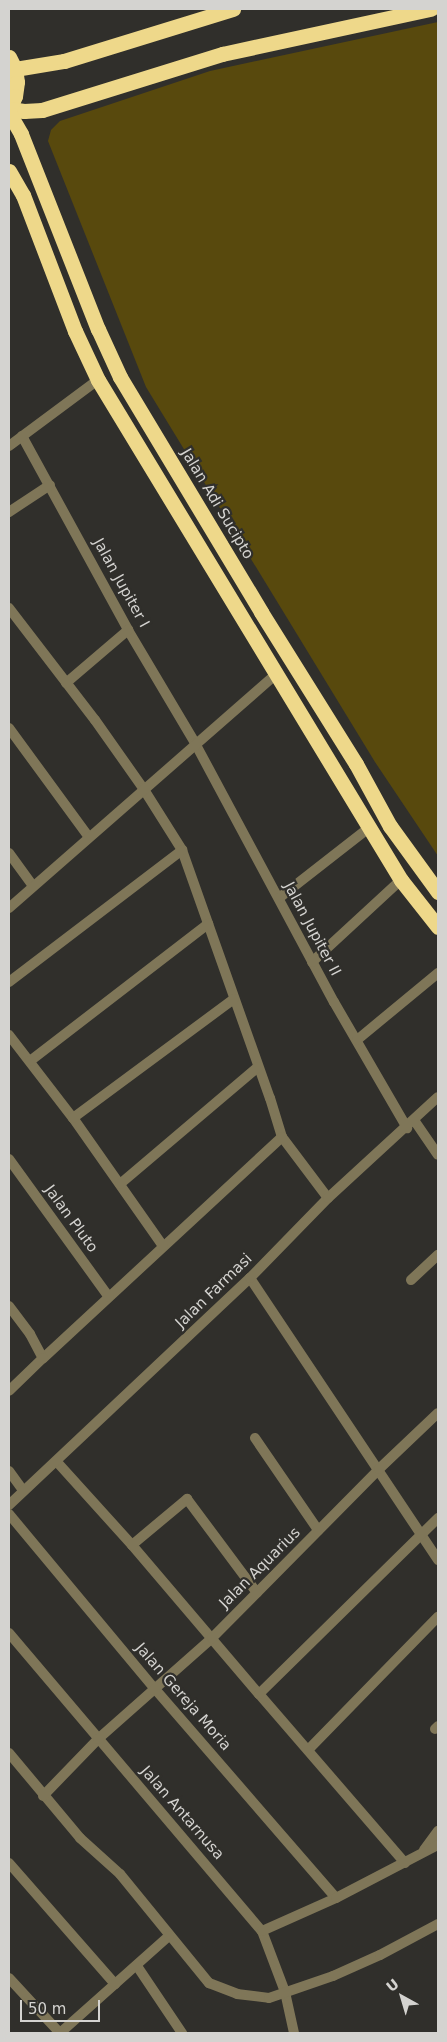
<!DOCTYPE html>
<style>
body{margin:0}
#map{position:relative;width:447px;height:2042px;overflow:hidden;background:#302f2b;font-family:"DejaVu Sans",sans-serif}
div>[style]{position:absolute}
.green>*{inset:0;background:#58490d}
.minor>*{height:10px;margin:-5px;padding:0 5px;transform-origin:5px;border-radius:5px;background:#7f7658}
.highway>*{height:15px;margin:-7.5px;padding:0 7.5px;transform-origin:7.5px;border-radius:7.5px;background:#eed88a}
span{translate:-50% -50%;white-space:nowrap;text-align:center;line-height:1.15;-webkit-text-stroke:4.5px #302f2b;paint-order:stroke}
.street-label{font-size:15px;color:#d4d3d0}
.frame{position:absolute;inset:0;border:10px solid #d4d3d0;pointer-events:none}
.north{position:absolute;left:377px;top:1972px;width:50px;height:50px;-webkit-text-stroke:4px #302f2b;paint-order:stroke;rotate:321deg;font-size:14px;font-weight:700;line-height:20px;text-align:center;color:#d4d3d0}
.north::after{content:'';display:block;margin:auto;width:18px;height:22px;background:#d4d3d0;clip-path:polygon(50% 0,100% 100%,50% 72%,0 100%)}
.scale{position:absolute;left:20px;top:2000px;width:80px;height:22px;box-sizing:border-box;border:2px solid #d4d3d0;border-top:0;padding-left:6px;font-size:15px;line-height:18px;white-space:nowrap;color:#d4d3d0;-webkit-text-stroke:4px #302f2b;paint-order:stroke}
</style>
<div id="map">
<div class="green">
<i style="clip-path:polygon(438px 22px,438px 856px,375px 762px,146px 387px,48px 141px,51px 130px,60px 121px,210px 71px)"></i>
</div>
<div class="minor">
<i style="left:22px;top:436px;width:221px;rotate:61.3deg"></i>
<i style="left:128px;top:630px;width:131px;rotate:59.3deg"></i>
<i style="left:195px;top:743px;width:294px;rotate:61.8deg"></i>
<i style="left:334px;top:1002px;width:146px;rotate:59.9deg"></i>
<i style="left:9px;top:446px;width:111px;rotate:-36.6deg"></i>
<i style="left:9px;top:512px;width:49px;rotate:-33.4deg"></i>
<i style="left:9px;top:608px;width:141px;rotate:52.5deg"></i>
<i style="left:95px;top:720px;width:83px;rotate:54.8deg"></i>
<i style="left:143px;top:788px;width:73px;rotate:57.8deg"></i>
<i style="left:182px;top:850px;width:263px;rotate:70.5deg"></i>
<i style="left:270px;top:1098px;width:41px;rotate:72.9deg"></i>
<i style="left:282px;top:1137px;width:326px;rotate:137.2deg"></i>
<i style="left:66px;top:683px;width:82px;rotate:-40.5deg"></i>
<i style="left:9px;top:728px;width:134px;rotate:53.8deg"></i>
<i style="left:9px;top:853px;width:41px;rotate:54deg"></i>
<i style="left:279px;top:898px;width:115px;rotate:-38deg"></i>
<i style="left:9px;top:908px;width:354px;rotate:-41.2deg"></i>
<i style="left:312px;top:962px;width:121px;rotate:-42.7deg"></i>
<i style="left:9px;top:982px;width:218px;rotate:-37.3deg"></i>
<i style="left:9px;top:1035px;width:105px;rotate:52.4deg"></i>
<i style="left:73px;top:1118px;width:156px;rotate:54.9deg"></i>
<i style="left:357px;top:1040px;width:105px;rotate:-39.6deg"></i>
<i style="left:30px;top:1061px;width:225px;rotate:-37.6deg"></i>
<i style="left:73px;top:1118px;width:200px;rotate:-36.5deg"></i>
<i style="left:414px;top:1120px;width:42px;rotate:55.6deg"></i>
<i style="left:282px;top:1137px;width:76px;rotate:53deg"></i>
<i style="left:9px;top:1159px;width:170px;rotate:54.1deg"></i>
<i style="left:120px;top:1184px;width:181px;rotate:-40.3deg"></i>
<i style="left:250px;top:1278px;width:339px;rotate:56.3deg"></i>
<i style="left:411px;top:1280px;width:37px;rotate:-43deg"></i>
<i style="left:9px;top:1306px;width:35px;rotate:53deg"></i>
<i style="left:30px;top:1334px;width:27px;rotate:62deg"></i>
<i style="left:43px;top:1358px;width:47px;rotate:135.9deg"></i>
<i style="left:255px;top:1438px;width:112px;rotate:55.6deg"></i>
<i style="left:57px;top:1462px;width:112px;rotate:47.9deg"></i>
<i style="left:132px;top:1545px;width:196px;rotate:49.6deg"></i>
<i style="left:9px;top:1471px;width:24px;rotate:54deg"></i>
<i style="left:9px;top:1505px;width:331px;rotate:-43.3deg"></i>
<i style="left:250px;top:1278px;width:112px;rotate:-45.7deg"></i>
<i style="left:328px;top:1198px;width:149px;rotate:-42.6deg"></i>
<i style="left:9px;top:1514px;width:228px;rotate:50.2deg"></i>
<i style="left:155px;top:1689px;width:276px;rotate:49.1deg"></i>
<i style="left:132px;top:1545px;width:72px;rotate:-39.9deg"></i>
<i style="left:187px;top:1499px;width:117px;rotate:53.3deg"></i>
<i style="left:9px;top:1633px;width:391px;rotate:49.7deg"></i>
<i style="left:262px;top:1931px;width:65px;rotate:69.3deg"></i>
<i style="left:285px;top:1992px;width:42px;rotate:77.6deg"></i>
<i style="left:435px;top:1729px;width:4px;rotate:-45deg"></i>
<i style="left:309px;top:1749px;width:185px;rotate:-45.7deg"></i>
<i style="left:9px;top:1753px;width:111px;rotate:50.1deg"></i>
<i style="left:80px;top:1838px;width:54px;rotate:42deg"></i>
<i style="left:120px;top:1874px;width:141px;rotate:50.8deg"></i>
<i style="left:209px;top:1983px;width:30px;rotate:21deg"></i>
<i style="left:237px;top:1994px;width:32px;rotate:7deg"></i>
<i style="left:269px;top:1998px;width:68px;rotate:-19deg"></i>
<i style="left:333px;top:1976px;width:51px;rotate:-24.1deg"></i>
<i style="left:380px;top:1955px;width:66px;rotate:-28.1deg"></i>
<i style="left:43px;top:1796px;width:79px;rotate:-46deg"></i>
<i style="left:98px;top:1739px;width:152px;rotate:-41.5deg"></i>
<i style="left:212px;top:1638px;width:238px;rotate:-45.3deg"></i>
<i style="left:379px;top:1469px;width:81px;rotate:-43.5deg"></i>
<i style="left:424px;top:1850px;width:24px;rotate:-54deg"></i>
<i style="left:9px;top:1863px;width:161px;rotate:48.8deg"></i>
<i style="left:405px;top:1863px;width:223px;rotate:-130.8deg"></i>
<i style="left:259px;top:1694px;width:251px;rotate:-44.5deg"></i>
<i style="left:262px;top:1931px;width:81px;rotate:-24deg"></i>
<i style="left:336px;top:1898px;width:115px;rotate:-27.5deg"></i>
<i style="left:137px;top:1966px;width:81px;rotate:56.1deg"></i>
<i style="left:9px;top:1978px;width:75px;rotate:47.2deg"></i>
<i style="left:60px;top:2033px;width:146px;rotate:-41.7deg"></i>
</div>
<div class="highway">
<i style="left:9px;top:57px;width:13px;rotate:63deg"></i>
<i style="left:15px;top:69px;width:13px;rotate:81deg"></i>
<i style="left:17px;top:82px;width:14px;rotate:98deg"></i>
<i style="left:15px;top:96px;width:15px;rotate:113deg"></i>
<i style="left:15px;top:69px;width:50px;rotate:-9.3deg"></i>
<i style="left:64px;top:61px;width:177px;rotate:-17.1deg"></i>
<i style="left:10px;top:109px;width:14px;rotate:8deg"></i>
<i style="left:24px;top:111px;width:18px;rotate:-3deg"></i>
<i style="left:42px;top:110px;width:189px;rotate:-17.3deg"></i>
<i style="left:222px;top:54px;width:214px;rotate:-12.2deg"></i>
<i style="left:9px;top:113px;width:24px;rotate:60deg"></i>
<i style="left:21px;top:134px;width:210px;rotate:68.5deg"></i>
<i style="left:98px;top:329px;width:53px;rotate:65.4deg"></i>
<i style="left:120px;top:377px;width:274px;rotate:59deg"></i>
<i style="left:261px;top:612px;width:179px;rotate:58deg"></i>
<i style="left:356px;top:764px;width:71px;rotate:61.3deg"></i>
<i style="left:390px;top:826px;width:82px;rotate:54deg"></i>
<i style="left:9px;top:171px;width:28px;rotate:60deg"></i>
<i style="left:23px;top:195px;width:146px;rotate:69.1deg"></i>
<i style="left:75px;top:331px;width:54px;rotate:64.9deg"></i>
<i style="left:98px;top:380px;width:585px;rotate:58.78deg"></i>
<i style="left:401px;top:880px;width:60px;rotate:51.8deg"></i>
</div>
<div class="street-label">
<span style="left:217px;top:504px;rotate:59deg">Jalan Adi Sucipto</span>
<span style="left:121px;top:583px;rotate:61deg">Jalan Jupiter I</span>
<span style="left:312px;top:929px;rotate:62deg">Jalan Jupiter II</span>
<span style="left:71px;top:1219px;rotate:54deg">Jalan Pluto</span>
<span style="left:214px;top:1291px;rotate:-44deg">Jalan Farmasi</span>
<span style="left:260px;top:1568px;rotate:-45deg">Jalan Aquarius</span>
<span style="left:183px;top:1697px;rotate:49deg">Jalan Gereja Moria</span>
<span style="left:182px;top:1813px;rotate:49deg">Jalan Antarnusa</span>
</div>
<div class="frame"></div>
<div class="north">U</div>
<div class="scale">50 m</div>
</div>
